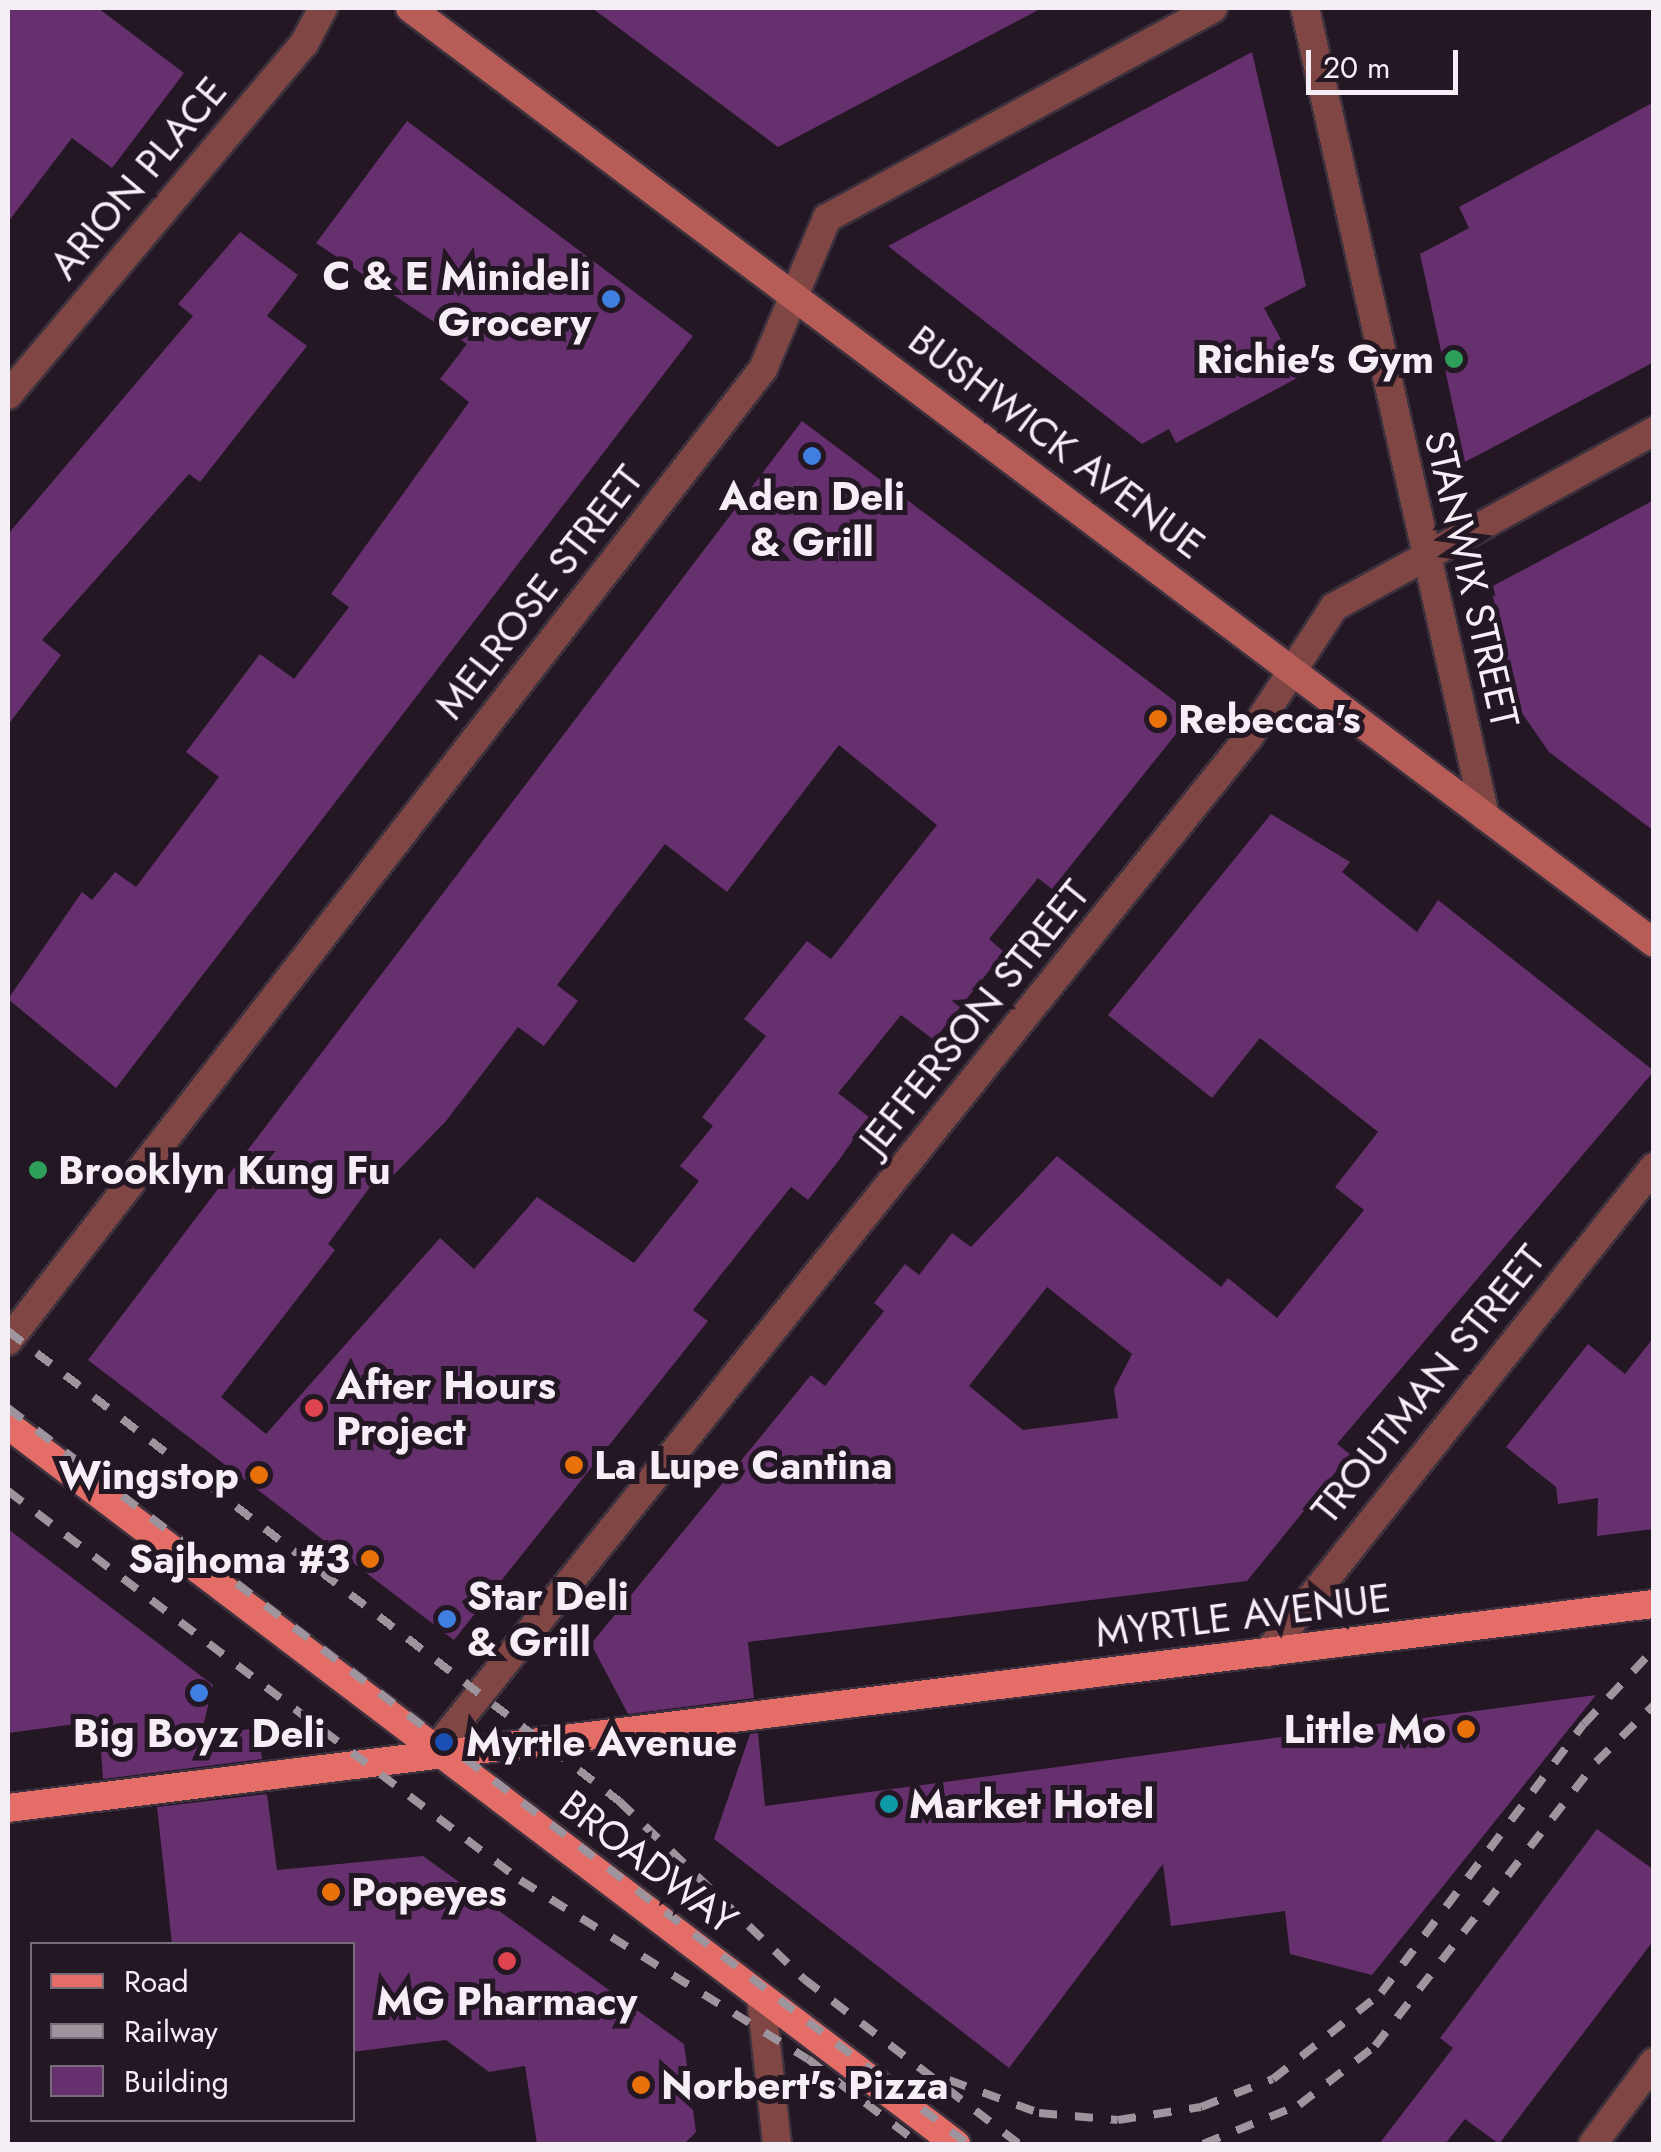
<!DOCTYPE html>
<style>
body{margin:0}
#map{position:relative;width:1661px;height:2152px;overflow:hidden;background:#231724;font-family:Jost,sans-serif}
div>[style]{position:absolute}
.building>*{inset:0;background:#662f6d}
.roads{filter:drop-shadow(2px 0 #3c313d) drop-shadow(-2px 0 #3c313d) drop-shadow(0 2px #3c313d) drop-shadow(0 -2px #3c313d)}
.minor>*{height:28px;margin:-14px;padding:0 14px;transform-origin:14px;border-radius:14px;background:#7f4643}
.secondary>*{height:28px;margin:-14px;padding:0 14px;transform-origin:14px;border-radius:14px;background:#b85c58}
.primary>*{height:28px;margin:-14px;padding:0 14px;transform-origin:14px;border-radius:14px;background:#e46d68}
.rail>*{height:8px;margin-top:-4px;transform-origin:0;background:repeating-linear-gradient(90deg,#9d949e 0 18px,transparent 0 36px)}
.dots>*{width:28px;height:28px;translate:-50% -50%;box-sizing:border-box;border:5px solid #231724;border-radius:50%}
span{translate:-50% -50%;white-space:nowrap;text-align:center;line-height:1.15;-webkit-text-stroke:10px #231724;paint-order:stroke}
.street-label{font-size:40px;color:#f6eef7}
.poi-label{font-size:40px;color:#f6eef7;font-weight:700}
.right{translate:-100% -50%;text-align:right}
.left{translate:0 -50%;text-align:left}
.frame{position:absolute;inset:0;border:10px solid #f6eef7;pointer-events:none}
.legend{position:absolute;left:30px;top:1942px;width:325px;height:180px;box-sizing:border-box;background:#231724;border:2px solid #776d78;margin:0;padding:12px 18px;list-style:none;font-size:30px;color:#f6eef7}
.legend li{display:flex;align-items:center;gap:20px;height:50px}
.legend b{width:50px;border:2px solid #776d78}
.scale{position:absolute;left:1306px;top:50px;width:152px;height:45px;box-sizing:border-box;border:5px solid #f6eef7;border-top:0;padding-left:12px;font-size:30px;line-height:35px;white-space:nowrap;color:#f6eef7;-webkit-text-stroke:8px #231724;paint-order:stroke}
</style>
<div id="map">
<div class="building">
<i style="clip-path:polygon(8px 8px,98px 8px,184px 73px,112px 168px,72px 138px,8px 222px)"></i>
<i style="clip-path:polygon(592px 8px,1042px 8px,778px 147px)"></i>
<i style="clip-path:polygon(1252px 52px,1306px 286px,1264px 308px,1301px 376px,1176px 443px,1169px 429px,1142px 444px,888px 246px)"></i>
<i style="clip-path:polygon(1654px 102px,1654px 362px,1465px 462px,1420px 254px,1469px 228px,1459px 207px)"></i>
<i style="clip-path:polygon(407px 121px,693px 336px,116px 1088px,8px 999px,82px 892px,92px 900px,115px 872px,136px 887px,219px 777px,186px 752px,260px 654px,294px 679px,349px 607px,331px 594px,469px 402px,440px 379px,467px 344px,316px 243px)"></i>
<i style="clip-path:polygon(240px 232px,298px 275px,267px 316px,307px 346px,200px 482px,189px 474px,42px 640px,61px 655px,8px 725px,8px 534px,193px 316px,178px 304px)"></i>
<i style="clip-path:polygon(evenodd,802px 421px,1192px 714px,1052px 889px,1038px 878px,989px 939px,1004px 952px,934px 1040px,901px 1015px,869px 1055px,838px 1093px,869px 1117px,839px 1160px,808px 1200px,791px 1187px,758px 1228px,693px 1310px,708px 1321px,454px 1640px,88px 1360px,802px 421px,839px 745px,937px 825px,831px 959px,807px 941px,744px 1019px,766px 1036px,702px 1117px,713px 1126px,680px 1166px,699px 1181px,634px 1263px,537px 1197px,474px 1269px,440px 1238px,266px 1434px,221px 1397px,335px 1250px,328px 1244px,376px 1179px,384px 1185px,446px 1121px,518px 1027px,544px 1046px,578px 1001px,557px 985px,665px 844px,727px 892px,839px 745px)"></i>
<i style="clip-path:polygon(1654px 500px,1654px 831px,1549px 752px,1517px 706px,1491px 587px)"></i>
<i style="clip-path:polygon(evenodd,1271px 814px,1350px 862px,1342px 872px,1417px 932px,1438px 900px,1654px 1071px,1337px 1444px,1350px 1454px,1247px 1581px,748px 1642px,754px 1698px,628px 1714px,591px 1644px,811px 1375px,825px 1386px,884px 1311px,874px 1303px,905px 1264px,919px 1275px,952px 1233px,971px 1247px,1057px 1156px,1221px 1287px,1228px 1278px,1277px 1318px,1364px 1210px,1335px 1187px,1378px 1132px,1260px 1038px,1212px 1098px,1108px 1015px,1271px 814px,1047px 1287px,1132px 1354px,1114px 1389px,1118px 1418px,1023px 1430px,969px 1386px,1047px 1287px)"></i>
<i style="clip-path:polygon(1654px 1337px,1654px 1529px,1597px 1536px,1598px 1498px,1558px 1504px,1556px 1487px,1506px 1447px,1588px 1344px,1625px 1374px)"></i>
<i style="clip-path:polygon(8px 1529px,213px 1685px,201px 1735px,258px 1728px,262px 1759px,103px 1779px,99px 1721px,8px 1733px)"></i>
<i style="clip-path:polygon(1596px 1695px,1372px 1975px,1290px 1954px,1285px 1911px,1171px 1926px,1163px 1864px,1009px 2068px,714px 1839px,750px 1734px,732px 1736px,758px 1733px,765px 1806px)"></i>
<i style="clip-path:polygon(267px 1794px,277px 1870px,423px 1856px,684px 2044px,696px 2132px,684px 2144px,537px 2144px,525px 2066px,489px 2072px,446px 2040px,352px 2052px,352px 1944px,172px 1944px,157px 1807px)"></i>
<i style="clip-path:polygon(1597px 1829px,1654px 1870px,1654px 1940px,1499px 2144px,1465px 2119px,1445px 2144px,1379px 2144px,1453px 2048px,1440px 2038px)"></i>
</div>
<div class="roads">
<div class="minor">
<i style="left:1305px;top:8px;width:828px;rotate:77.44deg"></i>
<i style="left:8px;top:395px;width:459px;rotate:-49.9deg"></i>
<i style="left:304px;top:44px;width:41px;rotate:-62.2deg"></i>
<i style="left:8px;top:1341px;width:1231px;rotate:-52.16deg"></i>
<i style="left:763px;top:369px;width:164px;rotate:-67deg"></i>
<i style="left:827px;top:218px;width:439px;rotate:-28.5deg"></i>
<i style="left:1267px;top:1653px;width:621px;rotate:-51.47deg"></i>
<i style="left:434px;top:1751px;width:1301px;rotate:-51.21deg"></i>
<i style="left:1249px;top:737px;width:155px;rotate:-56.8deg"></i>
<i style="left:1334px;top:607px;width:365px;rotate:-28.8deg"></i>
<i style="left:761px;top:1997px;width:148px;rotate:83.8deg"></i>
<i style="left:1593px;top:2144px;width:102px;rotate:-53.4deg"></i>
</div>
<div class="secondary">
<i style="left:410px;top:8px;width:1556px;rotate:36.93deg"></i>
</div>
<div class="primary">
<i style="left:8px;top:1425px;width:1190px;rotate:37.18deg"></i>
<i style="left:8px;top:1808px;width:1659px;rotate:-7.07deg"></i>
</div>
</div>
<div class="rail">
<i style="left:8px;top:1331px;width:771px;rotate:37.57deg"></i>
<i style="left:619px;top:1801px;width:257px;rotate:43.9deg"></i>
<i style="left:804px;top:1979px;width:271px;rotate:37.5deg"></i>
<i style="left:8px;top:1408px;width:1210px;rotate:37.48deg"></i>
<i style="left:8px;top:1491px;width:643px;rotate:37.23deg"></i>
<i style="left:520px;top:1880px;width:339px;rotate:31.9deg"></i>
<i style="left:808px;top:2059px;width:140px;rotate:37.4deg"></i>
<i style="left:949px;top:2080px;width:96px;rotate:20.1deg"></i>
<i style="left:1039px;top:2113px;width:79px;rotate:5.1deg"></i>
<i style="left:1118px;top:2120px;width:84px;rotate:-8.9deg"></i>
<i style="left:1201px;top:2107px;width:77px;rotate:-21.3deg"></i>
<i style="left:1273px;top:2079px;width:138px;rotate:-38.5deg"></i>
<i style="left:1381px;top:1993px;width:337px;rotate:-53deg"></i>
<i style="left:1584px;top:1724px;width:103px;rotate:-47deg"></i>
<i style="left:1203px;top:2144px;width:104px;rotate:-22.1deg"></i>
<i style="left:1299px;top:2105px;width:96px;rotate:-37.8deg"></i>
<i style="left:1375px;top:2046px;width:360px;rotate:-52.1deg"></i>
<i style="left:1596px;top:1762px;width:81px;rotate:-44.5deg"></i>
</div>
<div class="dots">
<i style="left:611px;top:299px;background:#3f7fe0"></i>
<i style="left:1454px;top:359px;background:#2e9e5b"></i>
<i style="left:812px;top:456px;background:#3f7fe0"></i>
<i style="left:1158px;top:719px;background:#e8710a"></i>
<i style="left:38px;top:1170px;background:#2e9e5b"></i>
<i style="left:314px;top:1408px;background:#e0444e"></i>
<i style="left:574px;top:1465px;background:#e8710a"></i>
<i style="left:259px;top:1475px;background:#e8710a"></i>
<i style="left:370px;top:1559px;background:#e8710a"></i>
<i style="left:447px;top:1619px;background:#3f7fe0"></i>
<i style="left:199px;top:1693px;background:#3f7fe0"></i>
<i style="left:1466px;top:1729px;background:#e8710a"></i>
<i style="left:444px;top:1742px;background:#1a4fb4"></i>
<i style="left:889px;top:1804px;background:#0f9aa8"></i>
<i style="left:331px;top:1892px;background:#e8710a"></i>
<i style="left:507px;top:1961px;background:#e0444e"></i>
<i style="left:641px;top:2085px;background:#e8710a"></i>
</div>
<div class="street-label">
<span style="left:138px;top:178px;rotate:-50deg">ARION PLACE</span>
<span style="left:1057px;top:442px;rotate:37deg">BUSHWICK AVENUE</span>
<span style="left:1472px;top:579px;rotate:77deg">STANWIX STREET</span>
<span style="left:539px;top:592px;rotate:-52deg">MELROSE STREET</span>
<span style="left:974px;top:1017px;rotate:-51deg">JEFFERSON STREET</span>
<span style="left:1428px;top:1384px;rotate:-51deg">TROUTMAN STREET</span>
<span style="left:1243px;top:1615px;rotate:-7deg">MYRTLE AVENUE</span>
<span style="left:649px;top:1862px;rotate:37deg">BROADWAY</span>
</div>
<div class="poi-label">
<span class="right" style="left:591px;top:299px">C &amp; E Minideli<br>Grocery</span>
<span class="right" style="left:1434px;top:359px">Richie's Gym</span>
<span style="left:812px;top:519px">Aden Deli<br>&amp; Grill</span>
<span class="left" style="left:1178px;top:719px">Rebecca's</span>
<span class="left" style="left:58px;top:1170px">Brooklyn Kung Fu</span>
<span class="left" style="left:336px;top:1408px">After Hours<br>Project</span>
<span class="left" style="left:594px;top:1465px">La Lupe Cantina</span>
<span class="right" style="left:239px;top:1475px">Wingstop</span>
<span class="right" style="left:350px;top:1559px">Sajhoma #3</span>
<span class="left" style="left:467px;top:1619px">Star Deli<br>&amp; Grill</span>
<span class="right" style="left:1446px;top:1729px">Little Mo</span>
<span style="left:199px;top:1733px">Big Boyz Deli</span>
<span class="left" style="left:466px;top:1742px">Myrtle Avenue</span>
<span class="left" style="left:909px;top:1804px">Market Hotel</span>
<span class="left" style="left:351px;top:1892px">Popeyes</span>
<span style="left:507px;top:2001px">MG Pharmacy</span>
<span class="left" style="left:661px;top:2085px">Norbert's Pizza</span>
</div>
<div class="frame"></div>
<ul class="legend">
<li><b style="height:12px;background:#e46d68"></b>Road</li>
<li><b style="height:12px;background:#9d949e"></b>Railway</li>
<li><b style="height:28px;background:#662f6d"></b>Building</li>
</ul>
<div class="scale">20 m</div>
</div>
